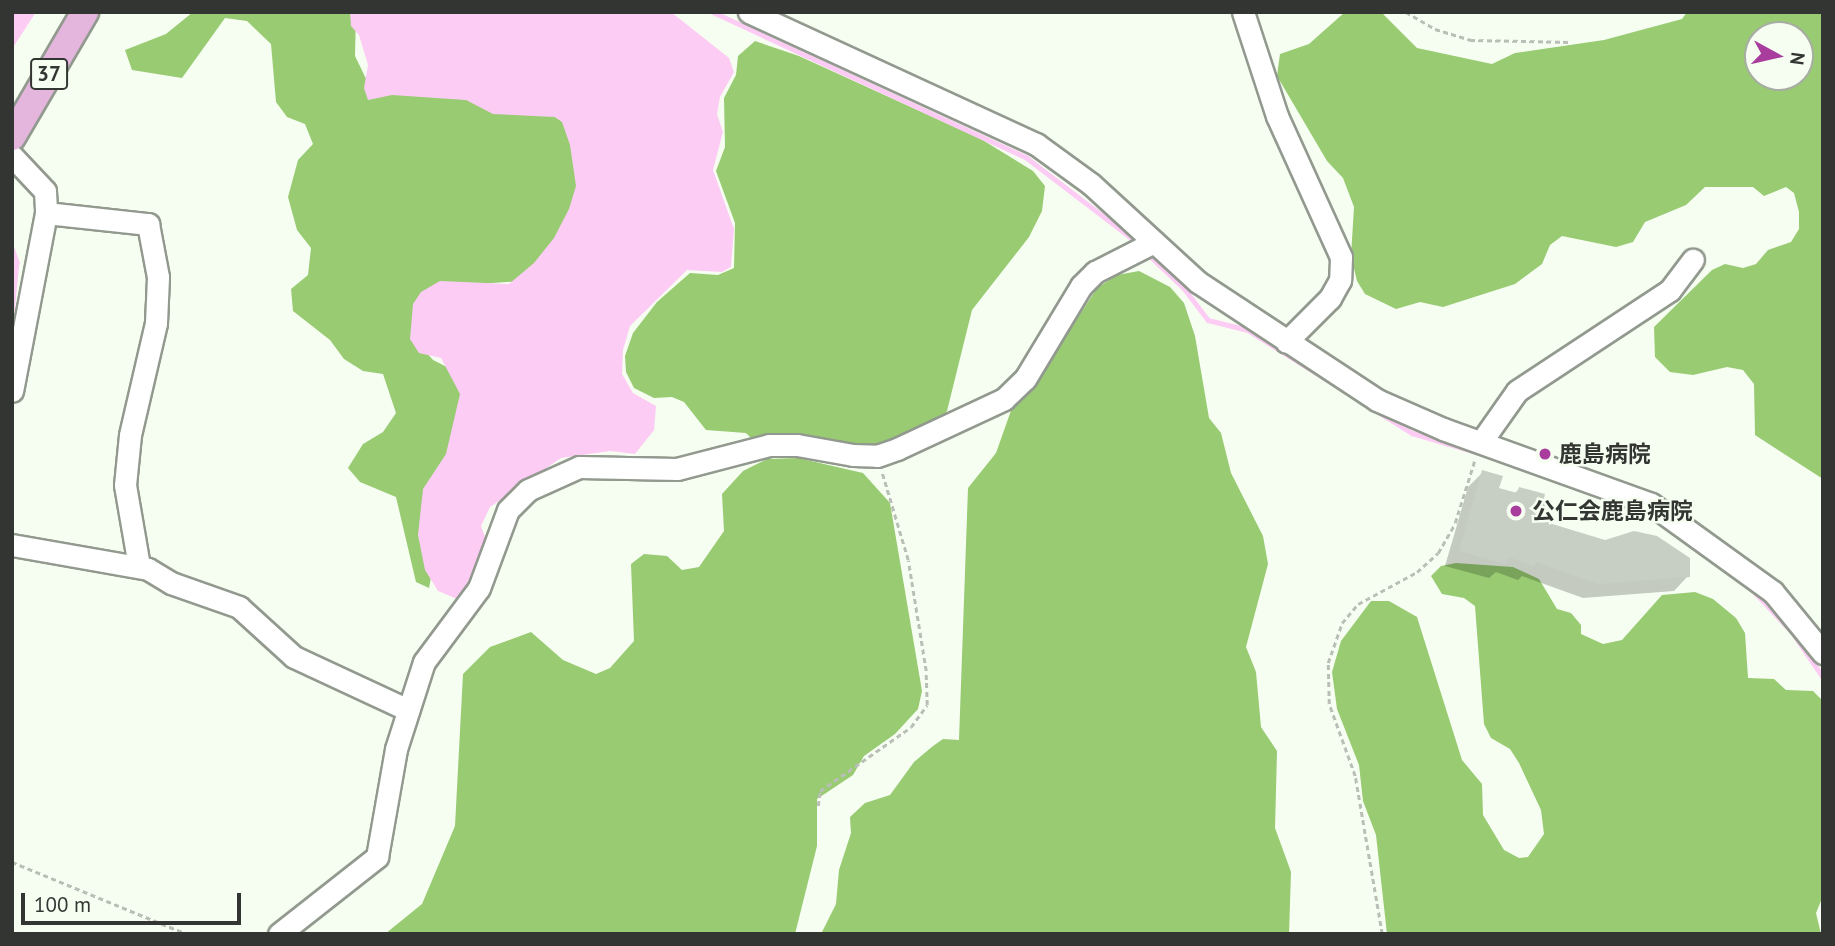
<!DOCTYPE html>
<meta charset="utf-8">
<style>
body{margin:0}
#map{position:relative;width:1835px;height:946px;overflow:hidden;background:#f6fdf1;font-family:"PT Sans","Noto Sans JP",sans-serif}
div>[style]{position:absolute}
.forest>*{inset:0;background:#98cb72}
.water>*{inset:0;background:#fdccf5}
.shadow>*{inset:0;background:#0003}
.stream>*{height:4.5px;margin:-2.25px;padding:0 2.25px;transform-origin:2.25px;border-radius:2.25px;background:#fdccf5}
.building>*{inset:0;background:#c7cec3}
.path>*{height:2.5px;margin-top:-1.25px;transform-origin:0;background:repeating-linear-gradient(90deg,#b9bfb6 0 5px,transparent 0 8.5px)}
.roads{filter:drop-shadow(2px 0 #92998e) drop-shadow(-2px 0 #92998e) drop-shadow(0 2px #92998e) drop-shadow(0 -2px #92998e)}
.minor>*{height:21px;margin:-10.5px;padding:0 10.5px;transform-origin:10.5px;border-radius:10.5px;background:#fff}
.major>*{height:26px;margin:-13px;padding:0 13px;transform-origin:13px;border-radius:13px;background:#e4b6dd}
.dots>*{width:19px;height:19px;translate:-50% -50%;box-sizing:border-box;border:4px solid #f6fdf1;border-radius:50%}
span{translate:-50% -50%;white-space:nowrap;text-align:center;line-height:1.15;-webkit-text-stroke:5px #f6fdf1;paint-order:stroke}
.shield-label span{padding:2px 5px;background:#f6fdf1;border:2px solid;border-radius:5px;-webkit-text-stroke-width:0}
.shield-label{font-size:21px;color:#323531;font-weight:700}
.poi-label{font-size:23px;color:#323531;font-weight:700}
.left{translate:0 -50%;text-align:left}
.frame{position:absolute;inset:0;border:14px solid #323531;pointer-events:none}
.north{position:absolute;left:1744px;top:21px;width:70px;height:70px;box-sizing:border-box;background:#f6fdf1;border:2px solid #a8ada4;border-radius:50%;rotate:98deg;font-size:19px;font-weight:700;line-height:28px;text-align:center;color:#323531}
.north::after{content:'';display:block;margin:auto;width:24px;height:32px;background:#a83d9e;clip-path:polygon(50% 0,100% 100%,50% 72%,0 100%)}
.scale{position:absolute;left:21px;top:893px;width:220px;height:32px;box-sizing:border-box;border:4px solid #323531;border-top:0;padding-left:9px;font-size:21px;line-height:24px;white-space:nowrap;color:#323531;-webkit-text-stroke:5px #f6fdf1;paint-order:stroke}
</style>
<div id="map">
<div class="forest">
<i style="clip-path:polygon(193px 12px,356px 12px,355px 56px,371px 89px,541px 108px,569px 126px,580px 193px,568px 223px,521px 281px,450px 286px,417px 342px,433px 360px,459px 373px,465px 399px,429px 588px,416px 582px,396px 497px,360px 482px,348px 468px,363px 444px,383px 432px,396px 413px,383px 374px,363px 371px,344px 359px,330px 340px,293px 311px,291px 289px,308px 275px,311px 248px,297px 230px,288px 197px,298px 160px,313px 144px,305px 124px,287px 117px,276px 102px,271px 44px,247px 21px,225px 18px,182px 78px,132px 70px,125px 50px,166px 34px)"></i>
<i style="clip-path:polygon(evenodd,1345px 12px,1381px 12px,1417px 48px,1492px 64px,1515px 53px,1604px 40px,1682px 19px,1687px 12px,1823px 12px,1823px 479px,1755px 435px,1754px 384px,1743px 370px,1727px 367px,1693px 375px,1670px 372px,1655px 357px,1654px 327px,1712px 270px,1725px 264px,1743px 268px,1756px 264px,1768px 250px,1791px 242px,1799px 229px,1799px 212px,1794px 193px,1786px 187px,1764px 196px,1753px 187px,1705px 187px,1686px 205px,1645px 222px,1633px 242px,1616px 247px,1562px 236px,1550px 245px,1542px 264px,1515px 284px,1443px 307px,1420px 302px,1396px 309px,1365px 294px,1357px 281px,1351px 256px,1354px 207px,1343px 178px,1327px 161px,1277px 76px,1280px 54px,1309px 44px,1345px 12px,1758px 35px,1800px 35px,1800px 77px,1758px 77px,1758px 35px)"></i>
<i style="clip-path:polygon(755px 41px,799px 56px,981px 139px,1033px 171px,1045px 186px,1042px 211px,1029px 237px,972px 310px,947px 411px,937px 423px,882px 448px,754px 441px,746px 433px,706px 430px,684px 402px,672px 397px,654px 398px,634px 388px,626px 372px,625px 356px,633px 333px,657px 302px,690px 273px,718px 275px,734px 268px,735px 223px,716px 171px,725px 147px,724px 98px,736px 75px,738px 56px)"></i>
<i style="clip-path:polygon(1139px 271px,1170px 287px,1184px 303px,1195px 336px,1209px 418px,1221px 433px,1231px 473px,1263px 536px,1268px 564px,1246px 647px,1256px 672px,1261px 727px,1277px 751px,1275px 828px,1291px 872px,1289px 934px,821px 934px,836px 904px,839px 870px,851px 833px,850px 817px,865px 803px,890px 795px,914px 762px,933px 746px,943px 739px,959px 740px,968px 488px,996px 453px,1013px 405px,1043px 371px,1097px 288px,1117px 275px)"></i>
<i style="clip-path:polygon(798px 458px,863px 473px,890px 503px,922px 691px,918px 709px,895px 734px,864px 756px,853px 775px,817px 799px,817px 846px,795px 934px,385px 934px,422px 904px,455px 826px,463px 674px,490px 647px,531px 632px,563px 660px,596px 674px,610px 668px,634px 641px,631px 564px,644px 554px,667px 556px,682px 570px,699px 567px,724px 531px,722px 494px,743px 471px,767px 459px)"></i>
<i style="clip-path:polygon(1456px 563px,1513px 567px,1539px 579px,1557px 609px,1571px 613px,1581px 625px,1581px 634px,1603px 644px,1622px 640px,1662px 595px,1695px 592px,1713px 599px,1736px 618px,1745px 633px,1748px 678px,1774px 679px,1786px 690px,1813px 691px,1823px 701px,1823px 896px,1816px 913px,1821px 934px,1387px 934px,1376px 835px,1363px 801px,1359px 765px,1337px 709px,1332px 672px,1341px 641px,1371px 601px,1389px 601px,1417px 617px,1462px 760px,1482px 784px,1483px 815px,1504px 850px,1519px 858px,1528px 857px,1544px 834px,1541px 810px,1519px 763px,1510px 749px,1491px 738px,1484px 724px,1475px 606px,1464px 598px,1442px 594px,1431px 576px,1441px 566px)"></i>
</div>
<div class="water">
<i style="clip-path:polygon(12px 12px,36px 12px,12px 49px)"></i>
<i style="clip-path:polygon(350px 12px,671px 12px,729px 58px,734px 72px,720px 97px,717px 114px,723px 132px,713px 170px,734px 229px,731px 267px,722px 272px,687px 270px,630px 326px,623px 350px,622px 374px,633px 393px,656px 406px,654px 430px,635px 454px,610px 451px,561px 458px,490px 507px,481px 526px,487px 542px,481px 566px,462px 601px,438px 591px,425px 570px,418px 535px,423px 489px,446px 454px,460px 394px,441px 358px,419px 353px,410px 339px,413px 304px,421px 292px,440px 281px,509px 284px,534px 263px,554px 238px,569px 209px,576px 186px,570px 145px,562px 122px,555px 117px,493px 114px,466px 100px,392px 95px,368px 100px,364px 88px,368px 65px,359px 35px,351px 26px)"></i>
</div>
<div class="shadow">
<i style="clip-path:polygon(1483px 472px,1497px 489px,1514px 494px,1519px 489px,1541px 504px,1547px 524px,1688px 576px,1674px 591px,1583px 598px,1522px 576px,1518px 580px,1496px 572px,1489px 578px,1445px 566px,1468px 487px)"></i>
</div>
<div class="stream">
<i style="left:713px;top:12px;width:346px;rotate:24.9deg"></i>
<i style="left:1027px;top:158px;width:140px;rotate:37.4deg"></i>
<i style="left:12px;top:248px;width:15px;rotate:70deg"></i>
<i style="left:17px;top:262px;width:49px;rotate:95.8deg"></i>
<i style="left:1146px;top:252px;width:52px;rotate:43.5deg"></i>
<i style="left:1184px;top:288px;width:40px;rotate:53deg"></i>
<i style="left:1208px;top:320px;width:41px;rotate:14deg"></i>
<i style="left:1248px;top:330px;width:194px;rotate:32.1deg"></i>
<i style="left:1412px;top:433px;width:74px;rotate:16.5deg"></i>
<i style="left:1632px;top:508px;width:27px;rotate:27deg"></i>
<i style="left:1751px;top:588px;width:62px;rotate:47deg"></i>
<i style="left:1793px;top:633px;width:53px;rotate:55.7deg"></i>
</div>
<div class="building">
<i style="clip-path:polygon(1482px 470px,1503px 476px,1499px 488px,1517px 493px,1519px 487px,1545px 494px,1543px 503px,1554px 506px,1549px 523px,1605px 540px,1634px 531px,1657px 536px,1690px 558px,1690px 577px,1598px 584px,1536px 562px,1534px 566px,1508px 557px,1506px 564px,1459px 551px)"></i>
</div>
<div class="path">
<i style="left:1406px;top:12px;width:34px;rotate:30deg"></i>
<i style="left:1435px;top:29px;width:37px;rotate:17deg"></i>
<i style="left:1470px;top:40px;width:101px;rotate:1.1deg"></i>
<i style="left:818px;top:806px;width:15px;rotate:-82deg"></i>
<i style="left:820px;top:791px;width:111px;rotate:-35.1deg"></i>
<i style="left:911px;top:727px;width:27px;rotate:-54deg"></i>
<i style="left:927px;top:705px;width:34px;rotate:-92deg"></i>
<i style="left:926px;top:671px;width:112px;rotate:-99.2deg"></i>
<i style="left:908px;top:560px;width:91px;rotate:-106.6deg"></i>
<i style="left:12px;top:862px;width:189px;rotate:22.4deg"></i>
<i style="left:1382px;top:934px;width:160px;rotate:-99.7deg"></i>
<i style="left:1355px;top:776px;width:77px;rotate:-109.9deg"></i>
<i style="left:1329px;top:704px;width:41px;rotate:-91.4deg"></i>
<i style="left:1328px;top:663px;width:42px;rotate:-70.7deg"></i>
<i style="left:1342px;top:623px;width:25px;rotate:-50deg"></i>
<i style="left:1358px;top:604px;width:67px;rotate:-28.5deg"></i>
<i style="left:1417px;top:572px;width:28px;rotate:-42deg"></i>
<i style="left:1438px;top:553px;width:34px;rotate:-60deg"></i>
<i style="left:1455px;top:523px;width:67px;rotate:-72.6deg"></i>
</div>
<div class="roads">
<div class="minor">
<i style="left:749px;top:12px;width:316px;rotate:24.7deg"></i>
<i style="left:1036px;top:144px;width:68px;rotate:36deg"></i>
<i style="left:1091px;top:184px;width:145px;rotate:42.5deg"></i>
<i style="left:1198px;top:282px;width:214px;rotate:33.4deg"></i>
<i style="left:1377px;top:400px;width:72px;rotate:23.7deg"></i>
<i style="left:1443px;top:429px;width:221px;rotate:19.8deg"></i>
<i style="left:1651px;top:504px;width:150px;rotate:35.8deg"></i>
<i style="left:1773px;top:592px;width:79px;rotate:50.7deg"></i>
<i style="left:1243px;top:12px;width:109px;rotate:71.9deg"></i>
<i style="left:1277px;top:116px;width:155px;rotate:65.6deg"></i>
<i style="left:1341px;top:257px;width:23px;rotate:92deg"></i>
<i style="left:1340px;top:280px;width:21px;rotate:119deg"></i>
<i style="left:1330px;top:298px;width:62px;rotate:135deg"></i>
<i style="left:12px;top:156px;width:48px;rotate:46.7deg"></i>
<i style="left:45px;top:191px;width:22px;rotate:87deg"></i>
<i style="left:46px;top:213px;width:181px;rotate:100.8deg"></i>
<i style="left:46px;top:213px;width:103px;rotate:6.2deg"></i>
<i style="left:148px;top:224px;width:54px;rotate:79.3deg"></i>
<i style="left:158px;top:277px;width:46px;rotate:92.5deg"></i>
<i style="left:156px;top:323px;width:115px;rotate:103.1deg"></i>
<i style="left:130px;top:435px;width:50px;rotate:95.7deg"></i>
<i style="left:125px;top:485px;width:82px;rotate:80.2deg"></i>
<i style="left:1481px;top:442px;width:62px;rotate:-54.8deg"></i>
<i style="left:1517px;top:391px;width:183px;rotate:-33.4deg"></i>
<i style="left:1670px;top:290px;width:38px;rotate:-53deg"></i>
<i style="left:12px;top:545px;width:138px;rotate:10deg"></i>
<i style="left:148px;top:569px;width:27px;rotate:31deg"></i>
<i style="left:171px;top:583px;width:72px;rotate:19.4deg"></i>
<i style="left:239px;top:607px;width:74px;rotate:42.3deg"></i>
<i style="left:294px;top:657px;width:126px;rotate:24.9deg"></i>
<i style="left:279px;top:934px;width:125px;rotate:-38.2deg"></i>
<i style="left:377px;top:857px;width:110px;rotate:-80deg"></i>
<i style="left:396px;top:749px;width:91px;rotate:-72.2deg"></i>
<i style="left:424px;top:662px;width:92px;rotate:-53.4deg"></i>
<i style="left:479px;top:588px;width:83px;rotate:-69.6deg"></i>
<i style="left:508px;top:510px;width:28px;rotate:-45deg"></i>
<i style="left:528px;top:490px;width:56px;rotate:-24.3deg"></i>
<i style="left:579px;top:467px;width:98px;rotate:1.2deg"></i>
<i style="left:677px;top:469px;width:95px;rotate:-14.6deg"></i>
<i style="left:769px;top:445px;width:28px"></i>
<i style="left:797px;top:445px;width:57px;rotate:10.1deg"></i>
<i style="left:853px;top:455px;width:24px;rotate:2deg"></i>
<i style="left:877px;top:456px;width:21px;rotate:-19deg"></i>
<i style="left:897px;top:449px;width:118px;rotate:-25deg"></i>
<i style="left:1004px;top:399px;width:29px;rotate:-44deg"></i>
<i style="left:1025px;top:379px;width:109px;rotate:-58.9deg"></i>
<i style="left:1081px;top:286px;width:20px;rotate:-45deg"></i>
<i style="left:1095px;top:272px;width:66px;rotate:-27deg"></i>
</div>
<div class="major">
<i style="left:12px;top:137px;width:145px;rotate:-59.7deg"></i>
</div>
</div>
<div class="dots">
<i style="left:1545px;top:454px;background:#a83d9e"></i>
<i style="left:1516px;top:511px;background:#a83d9e"></i>
</div>
<div class="shield-label">
<span style="left:49px;top:74px">37</span>
</div>
<div class="poi-label">
<span class="left" style="left:1559px;top:454px">鹿島病院</span>
<span class="left" style="left:1532px;top:511px">公仁会鹿島病院</span>
</div>
<div class="frame"></div>
<div class="north">N</div>
<div class="scale">100 m</div>
</div>
